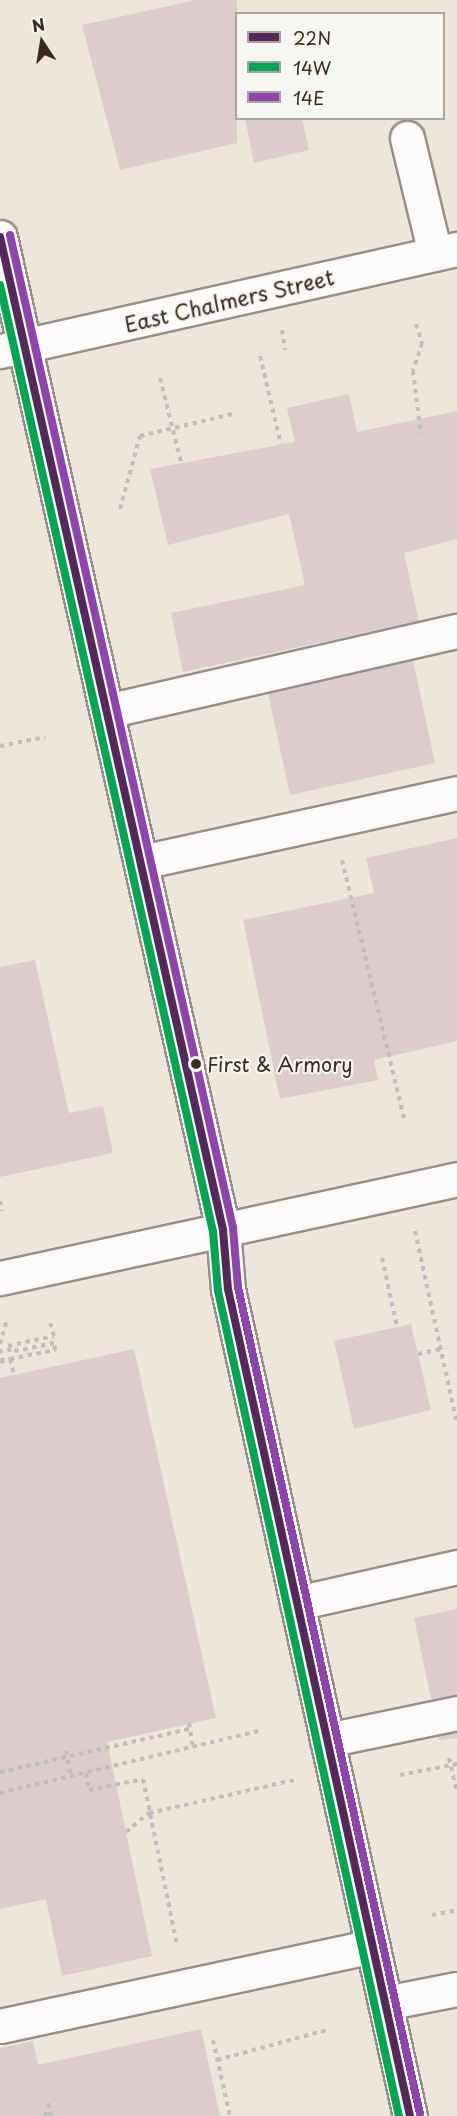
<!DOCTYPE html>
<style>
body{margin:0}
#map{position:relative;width:457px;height:2116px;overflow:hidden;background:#ece6db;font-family:"Playpen Sans",sans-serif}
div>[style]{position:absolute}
.building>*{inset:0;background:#dcc}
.path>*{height:4px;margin-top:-2px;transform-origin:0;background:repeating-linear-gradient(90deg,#c0bdba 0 4.5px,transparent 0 9px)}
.roads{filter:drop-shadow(2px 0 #958f87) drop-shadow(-2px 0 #958f87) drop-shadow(0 2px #958f87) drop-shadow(0 -2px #958f87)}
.minor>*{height:33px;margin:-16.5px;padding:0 16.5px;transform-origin:16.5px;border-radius:16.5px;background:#fcfbfa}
.bus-1>*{height:8px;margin:-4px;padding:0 4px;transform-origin:4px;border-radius:4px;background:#542859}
.bus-2>*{height:8px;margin:-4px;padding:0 4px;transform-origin:4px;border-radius:4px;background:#00a651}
.bus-3>*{height:8px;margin:-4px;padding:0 4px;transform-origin:4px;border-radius:4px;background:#8e44ad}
.dots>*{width:16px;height:16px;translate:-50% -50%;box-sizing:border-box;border:3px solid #f6f6f2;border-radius:50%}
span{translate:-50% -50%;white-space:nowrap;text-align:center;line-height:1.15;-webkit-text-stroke:4.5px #f6f6f2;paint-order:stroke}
.bus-label{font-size:20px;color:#3b2a1e}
.left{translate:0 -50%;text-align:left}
.street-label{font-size:21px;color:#3b2a1e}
.legend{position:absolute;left:235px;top:12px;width:210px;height:108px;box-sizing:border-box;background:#f6f6f2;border:2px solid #aba49d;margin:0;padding:8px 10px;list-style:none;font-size:18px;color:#3b2a1e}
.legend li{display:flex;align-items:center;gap:12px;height:30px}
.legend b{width:30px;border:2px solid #aba49d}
.north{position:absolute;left:12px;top:12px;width:60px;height:60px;-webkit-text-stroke:4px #f6f6f2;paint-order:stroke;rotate:348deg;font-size:16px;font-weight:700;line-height:24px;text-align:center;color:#3b2a1e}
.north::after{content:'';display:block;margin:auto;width:21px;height:27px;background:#3b2a1e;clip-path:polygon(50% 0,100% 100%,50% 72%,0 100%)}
</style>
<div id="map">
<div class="building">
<i style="clip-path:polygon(196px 0,237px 0,237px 143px,120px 170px,82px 25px)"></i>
<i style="clip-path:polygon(245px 118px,302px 118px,309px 150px,254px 163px)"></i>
<i style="clip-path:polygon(349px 394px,357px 432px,457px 411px,457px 539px,404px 553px,419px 621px,183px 672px,171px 613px,305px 585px,289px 514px,168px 545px,150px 469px,295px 442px,287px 408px)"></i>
<i style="clip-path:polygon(413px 660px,435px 763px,290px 795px,268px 693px)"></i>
<i style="clip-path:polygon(457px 838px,457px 1041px,374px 1060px,378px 1080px,280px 1099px,243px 920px,374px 893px,366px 858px)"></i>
<i style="clip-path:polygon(35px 960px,69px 1113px,103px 1106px,113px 1153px,0 1177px,0 967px)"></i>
<i style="clip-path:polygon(411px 1324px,431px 1410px,354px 1429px,334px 1341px)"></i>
<i style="clip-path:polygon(134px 1349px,216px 1718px,107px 1742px,152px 1956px,62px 1976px,46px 1899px,0 1909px,0 1378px)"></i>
<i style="clip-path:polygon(457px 1609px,457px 1695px,431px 1699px,414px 1618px)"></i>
<i style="clip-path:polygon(457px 1732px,457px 1738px,439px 1740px,438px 1736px)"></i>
<i style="clip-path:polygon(201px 2029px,220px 2116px,0 2116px,0 2048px,33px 2041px,38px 2065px)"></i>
</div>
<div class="path">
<i style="left:416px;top:324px;width:20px;rotate:72deg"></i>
<i style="left:422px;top:343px;width:29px;rotate:108deg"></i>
<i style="left:413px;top:371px;width:64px;rotate:82.8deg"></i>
<i style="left:282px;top:330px;width:20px;rotate:81deg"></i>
<i style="left:260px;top:356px;width:91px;rotate:76.7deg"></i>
<i style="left:160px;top:378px;width:87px;rotate:76deg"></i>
<i style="left:120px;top:509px;width:76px;rotate:-74.7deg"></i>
<i style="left:140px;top:436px;width:95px;rotate:-13.4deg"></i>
<i style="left:0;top:746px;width:46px;rotate:-11.3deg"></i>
<i style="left:342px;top:860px;width:269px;rotate:76.5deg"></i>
<i style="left:0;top:1201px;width:10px;rotate:79deg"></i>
<i style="left:415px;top:1231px;width:198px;rotate:77.7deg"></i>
<i style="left:382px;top:1258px;width:71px;rotate:77.7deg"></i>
<i style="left:0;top:1344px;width:25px;rotate:-74deg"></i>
<i style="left:0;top:1349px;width:12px;rotate:76deg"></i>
<i style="left:418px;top:1354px;width:24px;rotate:-12deg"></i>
<i style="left:10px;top:1359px;width:46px;rotate:-11.3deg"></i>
<i style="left:55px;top:1350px;width:7px;rotate:-98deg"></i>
<i style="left:54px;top:1343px;width:45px;rotate:168.4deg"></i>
<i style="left:10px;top:1352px;width:6px;rotate:-108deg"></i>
<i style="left:8px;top:1346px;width:47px;rotate:-12.3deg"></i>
<i style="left:54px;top:1336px;width:15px;rotate:-106deg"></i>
<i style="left:0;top:1362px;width:10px;rotate:-17deg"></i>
<i style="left:10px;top:1359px;width:16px;rotate:76deg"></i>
<i style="left:189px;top:1723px;width:25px;rotate:81deg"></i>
<i style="left:66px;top:1751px;width:25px;rotate:79deg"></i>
<i style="left:449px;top:1758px;width:36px;rotate:77deg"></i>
<i style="left:0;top:1772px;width:195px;rotate:-12.8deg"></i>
<i style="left:86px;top:1773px;width:17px;rotate:80deg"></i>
<i style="left:89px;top:1790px;width:55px;rotate:-11.5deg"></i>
<i style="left:143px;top:1779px;width:169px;rotate:78.4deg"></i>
<i style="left:400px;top:1775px;width:58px;rotate:-10.9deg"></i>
<i style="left:0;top:1793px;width:269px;rotate:-13.5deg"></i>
<i style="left:126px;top:1832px;width:30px;rotate:-40deg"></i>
<i style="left:149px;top:1813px;width:149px;rotate:-12.8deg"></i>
<i style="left:432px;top:1915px;width:25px;rotate:-11deg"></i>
<i style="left:213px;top:2040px;width:78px;rotate:77.4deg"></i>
<i style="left:217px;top:2060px;width:114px;rotate:-15.3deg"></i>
<i style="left:48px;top:2103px;width:13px;rotate:77deg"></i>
<i style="left:44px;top:2116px;width:8px;rotate:-40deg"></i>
</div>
<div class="roads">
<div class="minor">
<i style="left:407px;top:138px;width:119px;rotate:76.4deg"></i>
<i style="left:0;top:237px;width:1018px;rotate:77.34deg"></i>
<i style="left:223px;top:1230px;width:59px;rotate:85.2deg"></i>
<i style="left:228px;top:1289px;width:847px;rotate:77.59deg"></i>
<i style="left:0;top:351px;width:468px;rotate:-12.6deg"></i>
<i style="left:107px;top:711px;width:359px;rotate:-12.9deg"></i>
<i style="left:141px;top:862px;width:323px;rotate:-12.3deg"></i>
<i style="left:0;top:1278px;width:468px;rotate:-12.2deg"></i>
<i style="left:297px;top:1603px;width:164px;rotate:-12.7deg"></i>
<i style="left:327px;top:1740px;width:133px;rotate:-11.7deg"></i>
<i style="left:385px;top:2003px;width:73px;rotate:-11deg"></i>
<i style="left:0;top:2026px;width:381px;rotate:-12.1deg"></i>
</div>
</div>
<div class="bus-1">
<i style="left:0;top:237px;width:1018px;rotate:77.34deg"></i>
<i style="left:223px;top:1230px;width:59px;rotate:85.2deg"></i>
<i style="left:228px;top:1289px;width:847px;rotate:77.59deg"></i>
</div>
<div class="bus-2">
<i style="left:0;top:285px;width:971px;rotate:77.32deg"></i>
<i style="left:213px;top:1232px;width:59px;rotate:85.2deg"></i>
<i style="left:218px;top:1291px;width:845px;rotate:77.63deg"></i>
</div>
<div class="bus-3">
<i style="left:10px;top:235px;width:1018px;rotate:77.34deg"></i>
<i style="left:233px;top:1228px;width:59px;rotate:85.2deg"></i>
<i style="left:238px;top:1287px;width:847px;rotate:77.59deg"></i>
</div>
<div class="dots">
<i style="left:196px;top:1064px;background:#3b2a1e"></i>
</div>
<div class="bus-label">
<span class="left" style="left:207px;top:1064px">First &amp; Armory</span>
</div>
<div class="street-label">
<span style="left:229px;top:300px;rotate:-13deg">East Chalmers Street</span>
</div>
<ul class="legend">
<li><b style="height:8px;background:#542859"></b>22N</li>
<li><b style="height:8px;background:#00a651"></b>14W</li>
<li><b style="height:8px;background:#8e44ad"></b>14E</li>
</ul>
<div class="north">N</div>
</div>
